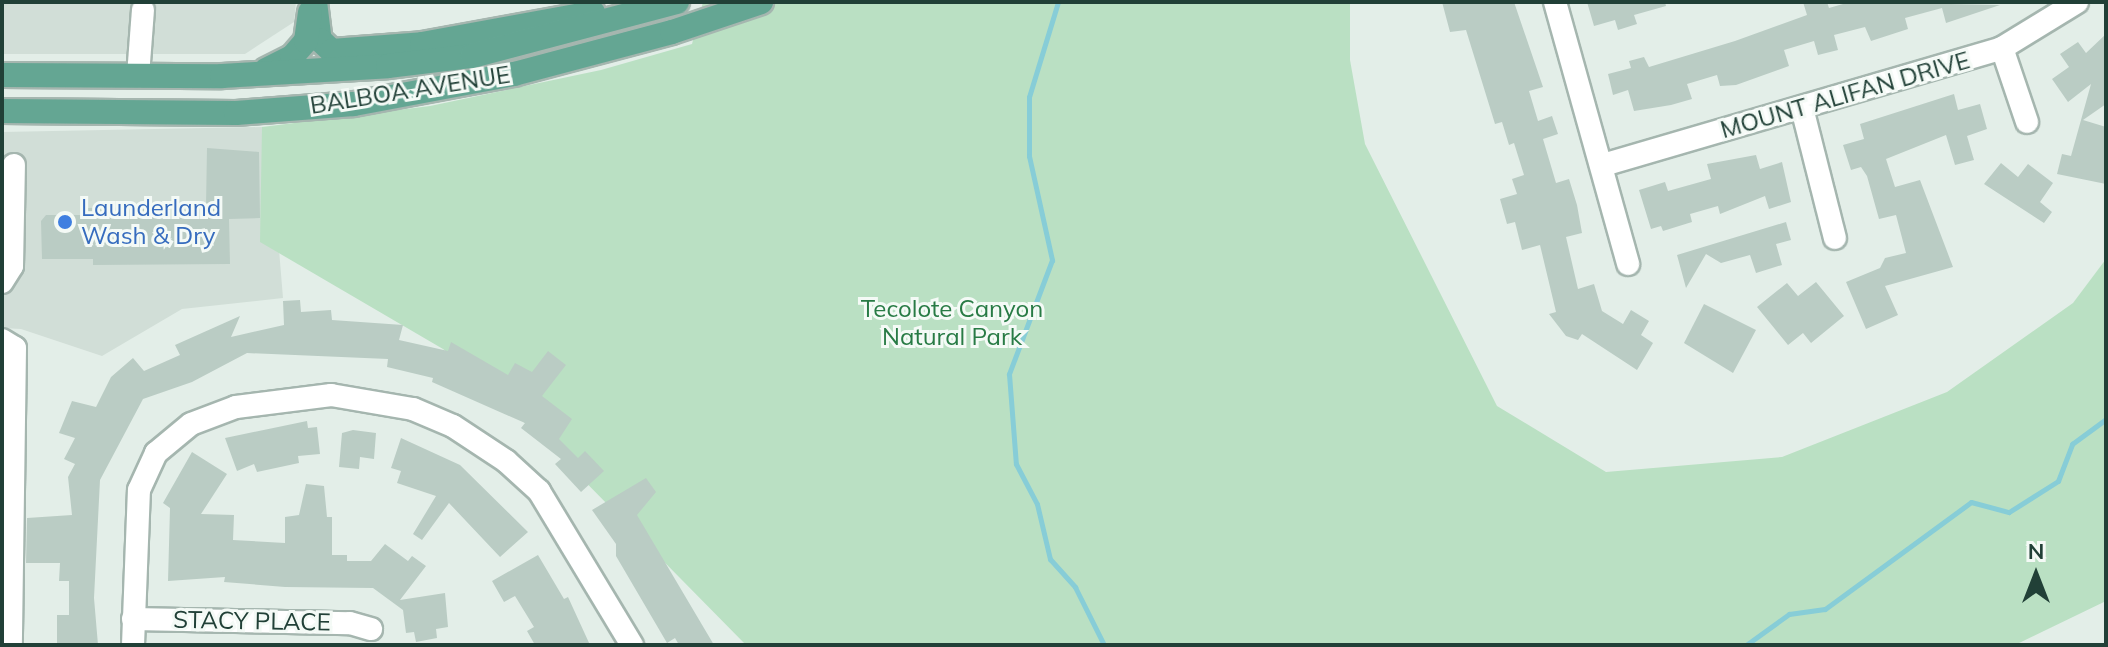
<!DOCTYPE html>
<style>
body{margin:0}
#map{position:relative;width:2108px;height:647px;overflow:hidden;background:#e3eee8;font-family:Mulish,sans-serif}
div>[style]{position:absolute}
.built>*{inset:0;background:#d1ded7}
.green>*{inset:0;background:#bae0c3}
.stream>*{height:5px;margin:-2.5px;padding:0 2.5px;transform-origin:2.5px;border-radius:2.5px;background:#87cdd7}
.building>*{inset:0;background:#baccc4}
.roads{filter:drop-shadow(2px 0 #a5b6af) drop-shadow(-2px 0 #a5b6af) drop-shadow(0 2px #a5b6af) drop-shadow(0 -2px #a5b6af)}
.minor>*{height:22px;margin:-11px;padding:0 11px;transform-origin:11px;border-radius:11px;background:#fff}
.major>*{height:24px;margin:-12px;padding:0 12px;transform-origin:12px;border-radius:12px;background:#64a693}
.dots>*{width:22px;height:22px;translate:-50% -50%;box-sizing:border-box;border:4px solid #f4faf6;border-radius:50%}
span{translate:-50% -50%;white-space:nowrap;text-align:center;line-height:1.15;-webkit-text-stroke:6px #f4faf6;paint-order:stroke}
.street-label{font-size:24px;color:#214037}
.shop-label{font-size:24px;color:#366cbe}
.left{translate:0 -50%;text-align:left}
.park-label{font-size:24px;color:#287b45}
.frame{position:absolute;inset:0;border:4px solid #214037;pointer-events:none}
.north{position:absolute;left:1996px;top:535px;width:80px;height:80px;-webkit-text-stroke:6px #f4faf6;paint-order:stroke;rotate:0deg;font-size:22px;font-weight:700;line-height:32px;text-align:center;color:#214037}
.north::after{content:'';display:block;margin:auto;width:28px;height:36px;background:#214037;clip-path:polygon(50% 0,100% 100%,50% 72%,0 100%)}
</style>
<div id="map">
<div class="built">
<i style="clip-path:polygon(2px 2px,296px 2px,294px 22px,245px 54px,2px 54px)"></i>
<i style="clip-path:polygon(262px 127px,275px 201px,283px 298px,182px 309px,102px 356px,21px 329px,2px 328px,2px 132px)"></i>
</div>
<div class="green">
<i style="clip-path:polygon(703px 2px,1350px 2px,1350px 60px,1365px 144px,1497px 406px,1606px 472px,1782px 457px,1947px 392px,2073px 303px,2106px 259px,2106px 601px,2015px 645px,746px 645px,549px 445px,443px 349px,260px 242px,262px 127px,430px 106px,601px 70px,692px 44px)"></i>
</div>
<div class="stream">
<i style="left:1058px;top:2px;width:99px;rotate:107deg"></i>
<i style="left:1029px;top:97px;width:59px;rotate:90deg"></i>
<i style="left:1029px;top:156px;width:107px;rotate:77.5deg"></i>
<i style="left:1052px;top:260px;width:122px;rotate:110.7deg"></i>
<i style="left:1009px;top:374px;width:90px;rotate:85.6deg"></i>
<i style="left:1016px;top:464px;width:45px;rotate:62.3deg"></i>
<i style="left:1037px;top:504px;width:57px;rotate:76.7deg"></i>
<i style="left:1050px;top:559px;width:38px;rotate:48deg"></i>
<i style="left:1075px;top:587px;width:65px;rotate:63.4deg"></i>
<i style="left:1746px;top:645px;width:53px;rotate:-35.8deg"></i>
<i style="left:1789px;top:614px;width:36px;rotate:-8deg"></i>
<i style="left:1825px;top:609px;width:181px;rotate:-36.2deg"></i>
<i style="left:1971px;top:502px;width:39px;rotate:15deg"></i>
<i style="left:2009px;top:512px;width:58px;rotate:-32.3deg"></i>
<i style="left:2058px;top:481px;width:40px;rotate:-69deg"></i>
<i style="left:2072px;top:444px;width:42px;rotate:-36.3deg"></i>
</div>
<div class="building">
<i style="clip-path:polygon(1442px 2px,1514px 2px,1543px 87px,1529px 91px,1538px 121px,1552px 116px,1558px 134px,1543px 139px,1556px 183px,1569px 179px,1577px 205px,1582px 233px,1566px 237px,1578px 289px,1594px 284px,1602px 311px,1623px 324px,1631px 310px,1649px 321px,1641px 335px,1653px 343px,1637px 370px,1582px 334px,1578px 340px,1566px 336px,1549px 314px,1556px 312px,1540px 245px,1522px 250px,1515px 222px,1507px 224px,1500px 199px,1517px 194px,1512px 179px,1524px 175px,1514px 143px,1509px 145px,1502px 122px,1495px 124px,1466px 30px,1450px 32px)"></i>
<i style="clip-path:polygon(1587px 2px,1665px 2px,1666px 6px,1634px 15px,1637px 24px,1618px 30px,1615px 20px,1594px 26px)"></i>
<i style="clip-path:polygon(1803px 2px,1827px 2px,1829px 8px,1850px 2px,2000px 5px,1946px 23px,1942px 8px,1905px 18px,1908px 29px,1871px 41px,1865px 27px,1834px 35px,1838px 50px,1818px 55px,1814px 41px,1784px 50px,1789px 66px,1736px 85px,1720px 86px,1717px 75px,1687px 84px,1692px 99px,1671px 105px,1634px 111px,1628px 90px,1613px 95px,1608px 74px,1631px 68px,1629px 61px,1644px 57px,1649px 67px,1735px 41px,1807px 15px)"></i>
<i style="clip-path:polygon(2106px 34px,2106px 104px,2083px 120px,2106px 127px,2106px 184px,2057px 174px,2062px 154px,2071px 156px,2091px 84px,2068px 102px,2052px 79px,2069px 67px,2060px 54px,2078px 42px,2086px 53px)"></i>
<i style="clip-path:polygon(1954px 94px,1958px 110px,1980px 104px,1987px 129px,1967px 136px,1974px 160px,1955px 165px,1946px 135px,1886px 159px,1895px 187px,1920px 180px,1953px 267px,1885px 286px,1898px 315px,1866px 329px,1846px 282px,1880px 268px,1885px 258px,1906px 253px,1896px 215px,1879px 219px,1867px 176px,1861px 167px,1851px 170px,1843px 145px,1864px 139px,1860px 124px)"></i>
<i style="clip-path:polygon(207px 148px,259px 152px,260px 218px,229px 219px,230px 264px,93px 265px,93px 259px,42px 259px,41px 221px,46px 215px,88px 215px,88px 208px,206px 206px)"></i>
<i style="clip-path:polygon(1756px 155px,1760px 169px,1782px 162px,1791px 202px,1769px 209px,1765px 196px,1720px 214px,1718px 206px,1690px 214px,1692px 222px,1663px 231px,1661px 226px,1651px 229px,1639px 190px,1665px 182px,1668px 191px,1711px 179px,1707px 164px)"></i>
<i style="clip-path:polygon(2001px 163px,2018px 177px,2028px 164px,2053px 183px,2040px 202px,2052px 212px,2044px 223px,1984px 184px)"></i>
<i style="clip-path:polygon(1786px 222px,1791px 240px,1776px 244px,1782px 265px,1756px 273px,1750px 255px,1721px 263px,1706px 254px,1686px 288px,1677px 255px)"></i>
<i style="clip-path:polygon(1816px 282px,1844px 316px,1811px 343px,1803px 333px,1788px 345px,1757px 307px,1787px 283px,1798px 296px)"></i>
<i style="clip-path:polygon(300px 300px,301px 312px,331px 310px,332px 320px,403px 325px,399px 340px,448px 351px,451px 342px,508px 375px,515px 363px,532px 372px,548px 351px,566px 365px,542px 396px,572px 419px,559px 439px,578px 458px,585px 451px,604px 471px,581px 492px,555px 464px,561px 459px,521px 428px,525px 423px,432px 382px,433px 378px,387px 367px,388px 359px,247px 353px,192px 382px,143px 399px,100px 480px,94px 598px,98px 645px,57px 645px,57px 615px,69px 615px,69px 581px,59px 581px,60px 563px,26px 563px,27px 518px,72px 515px,68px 477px,75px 464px,64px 459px,75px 438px,59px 433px,72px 401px,96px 407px,111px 377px,133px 358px,144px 371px,180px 355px,175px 345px,240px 316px,231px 337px,284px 325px,283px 301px)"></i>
<i style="clip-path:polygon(1704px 304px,1756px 330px,1733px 373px,1684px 343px)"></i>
<i style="clip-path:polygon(307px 421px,308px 428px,317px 427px,320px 454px,298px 456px,299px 463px,257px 472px,254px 464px,237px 471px,225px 438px)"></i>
<i style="clip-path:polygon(353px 430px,376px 433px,374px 459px,360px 457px,359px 469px,339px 467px,342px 433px)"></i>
<i style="clip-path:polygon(401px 438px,460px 465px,528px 532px,500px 557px,449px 503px,422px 540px,413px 534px,436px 496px,397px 483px,401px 471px,391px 468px)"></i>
<i style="clip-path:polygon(192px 452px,227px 474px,201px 514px,234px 515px,233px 540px,285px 543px,285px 517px,299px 515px,306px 484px,324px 486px,327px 517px,332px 517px,332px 555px,347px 555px,347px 561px,371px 561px,385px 544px,408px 561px,412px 556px,426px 566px,400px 600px,445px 593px,448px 627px,436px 629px,437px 638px,416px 642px,414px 632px,406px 633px,403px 610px,373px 588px,285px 587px,224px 582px,225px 577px,168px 581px,170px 508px,163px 503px)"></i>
<i style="clip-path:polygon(646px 478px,656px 492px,637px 515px,714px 645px,679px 645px,675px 638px,667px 643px,616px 556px,616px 544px,592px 510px)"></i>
<i style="clip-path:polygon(538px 555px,564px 599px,568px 597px,590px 645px,535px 645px,527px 631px,534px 627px,515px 596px,504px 602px,492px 581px)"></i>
</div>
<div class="roads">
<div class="minor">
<i style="left:1555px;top:2px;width:272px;rotate:74.4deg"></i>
<i style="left:2002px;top:48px;width:78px;rotate:71.3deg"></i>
<i style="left:138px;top:76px;width:66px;rotate:-85.7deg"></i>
<i style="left:1802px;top:108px;width:134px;rotate:75.8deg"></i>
<i style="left:1603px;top:165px;width:416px;rotate:-16.3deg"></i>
<i style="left:2002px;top:48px;width:88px;rotate:-31.5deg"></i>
<i style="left:2px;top:282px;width:19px;rotate:-58deg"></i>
<i style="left:12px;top:266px;width:101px;rotate:-88.9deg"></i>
<i style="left:2px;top:340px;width:15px;rotate:32deg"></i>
<i style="left:15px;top:348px;width:297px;rotate:90.8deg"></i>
<i style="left:133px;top:619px;width:217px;rotate:1.1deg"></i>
<i style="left:350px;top:623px;width:22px;rotate:16deg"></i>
<i style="left:133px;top:645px;width:155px;rotate:-87.8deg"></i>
<i style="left:139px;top:490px;width:41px;rotate:-65.3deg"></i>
<i style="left:156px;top:453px;width:45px;rotate:-39.6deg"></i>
<i style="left:191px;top:424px;width:48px;rotate:-20.7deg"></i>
<i style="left:236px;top:407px;width:96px;rotate:-7.2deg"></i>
<i style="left:331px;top:395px;width:83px;rotate:9.7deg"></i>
<i style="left:413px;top:409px;width:43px;rotate:23deg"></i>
<i style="left:453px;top:426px;width:64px;rotate:33.4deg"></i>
<i style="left:506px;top:461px;width:45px;rotate:42.3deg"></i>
<i style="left:539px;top:491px;width:180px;rotate:58.9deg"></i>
</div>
<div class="major">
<i style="left:315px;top:2px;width:38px;rotate:83deg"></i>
<i style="left:320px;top:40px;width:16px;rotate:43deg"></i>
<i style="left:332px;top:51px;width:90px;rotate:-4.4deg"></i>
<i style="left:422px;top:44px;width:174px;rotate:-10.3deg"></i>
<i style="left:266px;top:70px;width:29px;rotate:-27deg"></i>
<i style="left:292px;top:57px;width:21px;rotate:-49deg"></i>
<i style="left:306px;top:41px;width:29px;rotate:-82deg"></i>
<i style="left:2px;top:75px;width:220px;rotate:0.3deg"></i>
<i style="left:222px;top:76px;width:166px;rotate:-3.4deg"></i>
<i style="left:388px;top:66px;width:85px;rotate:-6.8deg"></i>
<i style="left:472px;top:56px;width:212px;rotate:-14.8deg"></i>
<i style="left:2px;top:111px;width:234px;rotate:0.5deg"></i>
<i style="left:236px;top:113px;width:118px;rotate:-4.4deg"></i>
<i style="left:354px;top:104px;width:163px;rotate:-10.6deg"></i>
<i style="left:514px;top:74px;width:163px;rotate:-14.9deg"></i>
<i style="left:672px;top:32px;width:94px;rotate:-18.6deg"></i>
</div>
</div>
<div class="dots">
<i style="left:65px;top:222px;background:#3f7fe0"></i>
</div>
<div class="street-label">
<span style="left:410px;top:90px;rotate:-9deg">BALBOA AVENUE</span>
<span style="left:1845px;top:95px;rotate:-16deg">MOUNT ALIFAN DRIVE</span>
<span style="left:252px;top:621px;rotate:1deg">STACY PLACE</span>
</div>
<div class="shop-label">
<span class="left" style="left:81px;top:222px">Launderland<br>Wash &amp; Dry</span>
</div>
<div class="park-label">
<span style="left:952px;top:323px">Tecolote Canyon<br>Natural Park</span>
</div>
<div class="frame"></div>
<div class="north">N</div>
</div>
